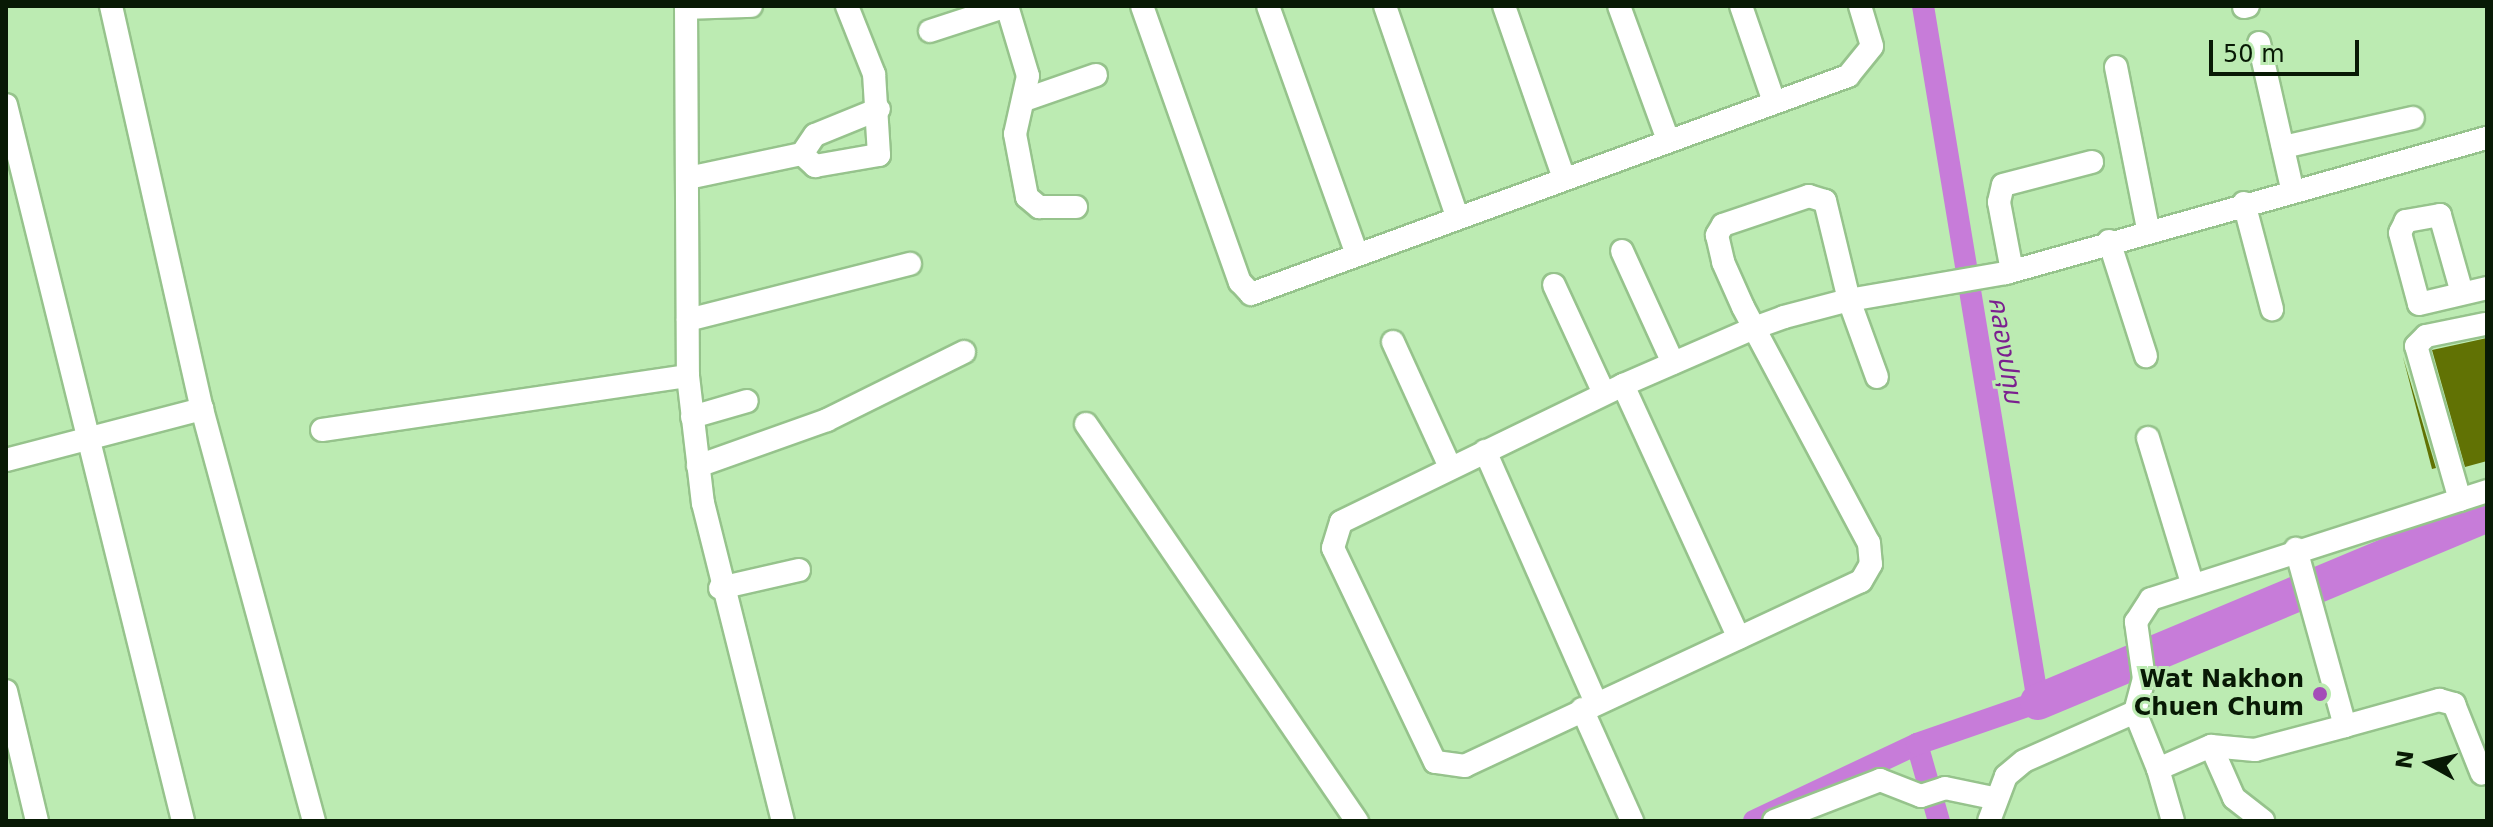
<!DOCTYPE html>
<meta charset="utf-8">
<style>
body{margin:0}
#map{position:relative;width:2493px;height:827px;overflow:hidden;background:#bcebb2;font-family:"DejaVu Sans","Noto Sans Thai",sans-serif}
div>[style]{position:absolute}
.canal>*{height:22px;margin:-11px;padding:0 11px;transform-origin:11px;border-radius:11px;background:#c77cd9}
.river>*{height:36px;margin:-18px;padding:0 18px;transform-origin:18px;border-radius:18px;background:#c77cd9}
.building>*{inset:0;background:#617204}
.roads{filter:drop-shadow(2px 0 #96c38c) drop-shadow(-2px 0 #96c38c) drop-shadow(0 2px #96c38c) drop-shadow(0 -2px #96c38c)}
.minor>*{height:22px;margin:-11px;padding:0 11px;transform-origin:11px;border-radius:11px;background:#fff}
.dots>*{width:22px;height:22px;translate:-50% -50%;box-sizing:border-box;border:4px solid #bcebb2;border-radius:50%}
span{translate:-50% -50%;white-space:nowrap;text-align:center;line-height:1.15;-webkit-text-stroke:6px #bcebb2;paint-order:stroke}
.poi-label{font-size:24px;color:#081905;font-weight:700}
.right{translate:-100% -50%;text-align:right}
.water-label{font-size:26px;color:#7b1f8f;font-style:italic}
.frame{position:absolute;inset:0;border:8px solid #081905;pointer-events:none}
.north{position:absolute;left:2389px;top:723px;width:80px;height:80px;-webkit-text-stroke:6px #bcebb2;paint-order:stroke;rotate:278deg;font-size:22px;font-weight:700;line-height:32px;text-align:center;color:#081905}
.north::after{content:'';display:block;margin:auto;width:28px;height:36px;background:#081905;clip-path:polygon(50% 0,100% 100%,50% 72%,0 100%)}
.scale{position:absolute;left:2209px;top:40px;width:150px;height:36px;box-sizing:border-box;border:4px solid #081905;border-top:0;padding-left:10px;font-size:24px;line-height:28px;white-space:nowrap;color:#081905;-webkit-text-stroke:6px #bcebb2;paint-order:stroke}
</style>
<div id="map">
<div class="canal">
<i style="left:1917px;top:744px;width:80px;rotate:74.1deg"></i>
<i style="left:1754px;top:821px;width:180px;rotate:-25.3deg"></i>
<i style="left:1917px;top:744px;width:128px;rotate:-19.1deg"></i>
<i style="left:2038px;top:702px;width:705px;rotate:-99.38deg"></i>
</div>
<div class="river">
<i style="left:2038px;top:702px;width:487px;rotate:-22.7deg"></i>
</div>
<div class="building">
<i style="clip-path:polygon(2487px 338px,2487px 461px,2465px 467px,2432px 350px)"></i>
<i style="clip-path:polygon(2403px 357px,2436px 468px,2432px 469px)"></i>
</div>
<div class="roads">
<div class="minor">
<i style="left:111px;top:6px;width:413px;rotate:77.3deg"></i>
<i style="left:202px;top:409px;width:427px;rotate:74.8deg"></i>
<i style="left:686px;top:6px;width:370px;rotate:89.7deg"></i>
<i style="left:688px;top:376px;width:128px;rotate:83.3deg"></i>
<i style="left:703px;top:503px;width:328px;rotate:75.9deg"></i>
<i style="left:1007px;top:6px;width:73px;rotate:73.3deg"></i>
<i style="left:1028px;top:76px;width:59px;rotate:102.6deg"></i>
<i style="left:1015px;top:134px;width:64px;rotate:79.2deg"></i>
<i style="left:1027px;top:197px;width:16px;rotate:40deg"></i>
<i style="left:1039px;top:207px;width:37px"></i>
<i style="left:1142px;top:6px;width:293px;rotate:70.5deg"></i>
<i style="left:1240px;top:282px;width:16px;rotate:47deg"></i>
<i style="left:1251px;top:294px;width:636px;rotate:-20.06deg"></i>
<i style="left:1848px;top:76px;width:38px;rotate:-51deg"></i>
<i style="left:1872px;top:46px;width:42px;rotate:-106.7deg"></i>
<i style="left:1268px;top:6px;width:264px;rotate:70.3deg"></i>
<i style="left:1385px;top:6px;width:222px;rotate:71.1deg"></i>
<i style="left:1504px;top:6px;width:179px;rotate:70.8deg"></i>
<i style="left:1619px;top:6px;width:140px;rotate:69.9deg"></i>
<i style="left:1741px;top:6px;width:98px;rotate:71deg"></i>
<i style="left:2244px;top:7px;width:4px;rotate:-14deg"></i>
<i style="left:686px;top:8px;width:65px;rotate:-1.8deg"></i>
<i style="left:930px;top:31px;width:81px;rotate:-18deg"></i>
<i style="left:2259px;top:43px;width:149px;rotate:77.2deg"></i>
<i style="left:2116px;top:67px;width:165px;rotate:78.8deg"></i>
<i style="left:1027px;top:99px;width:73px;rotate:-19.2deg"></i>
<i style="left:6px;top:105px;width:738px;rotate:76.11deg"></i>
<i style="left:2283px;top:147px;width:133px;rotate:-12.6deg"></i>
<i style="left:802px;top:154px;width:23px;rotate:-56deg"></i>
<i style="left:815px;top:135px;width:69px;rotate:-22.1deg"></i>
<i style="left:688px;top:178px;width:116px;rotate:-11.9deg"></i>
<i style="left:802px;top:154px;width:18px;rotate:43deg"></i>
<i style="left:815px;top:166px;width:65px;rotate:-9.8deg"></i>
<i style="left:879px;top:155px;width:81px;rotate:-93.5deg"></i>
<i style="left:874px;top:74px;width:73px;rotate:-111.7deg"></i>
<i style="left:2244px;top:203px;width:110px;rotate:75.2deg"></i>
<i style="left:2109px;top:241px;width:121px;rotate:72.2deg"></i>
<i style="left:1622px;top:251px;width:123px;rotate:65.5deg"></i>
<i style="left:2012px;top:271px;width:70px;rotate:-100.7deg"></i>
<i style="left:1999px;top:202px;width:17px;rotate:-77deg"></i>
<i style="left:2003px;top:185px;width:92px;rotate:-14.5deg"></i>
<i style="left:1554px;top:285px;width:119px;rotate:65.2deg"></i>
<i style="left:2462px;top:293px;width:81px;rotate:-105.8deg"></i>
<i style="left:2440px;top:215px;width:35px;rotate:170deg"></i>
<i style="left:2406px;top:221px;width:13px;rotate:117deg"></i>
<i style="left:2400px;top:233px;width:73px;rotate:75deg"></i>
<i style="left:2419px;top:304px;width:70px;rotate:-13.2deg"></i>
<i style="left:688px;top:320px;width:229px;rotate:-14.2deg"></i>
<i style="left:1393px;top:342px;width:137px;rotate:65.5deg"></i>
<i style="left:1877px;top:377px;width:82px;rotate:-110deg"></i>
<i style="left:1849px;top:300px;width:102px;rotate:-103.6deg"></i>
<i style="left:1825px;top:201px;width:17px;rotate:-163deg"></i>
<i style="left:1809px;top:196px;width:91px;rotate:161.4deg"></i>
<i style="left:1723px;top:225px;width:12px;rotate:121deg"></i>
<i style="left:1717px;top:235px;width:28px;rotate:77deg"></i>
<i style="left:1723px;top:262px;width:49px;rotate:66deg"></i>
<i style="left:1743px;top:307px;width:24px;rotate:62deg"></i>
<i style="left:1754px;top:328px;width:244px;rotate:61.9deg"></i>
<i style="left:1869px;top:543px;width:21px;rotate:85deg"></i>
<i style="left:1871px;top:564px;width:20px;rotate:120deg"></i>
<i style="left:1861px;top:581px;width:437px;rotate:155deg"></i>
<i style="left:1465px;top:766px;width:30px;rotate:-172deg"></i>
<i style="left:1435px;top:762px;width:237px;rotate:-115.5deg"></i>
<i style="left:1333px;top:548px;width:27px;rotate:-73deg"></i>
<i style="left:1341px;top:522px;width:314px;rotate:-25.9deg"></i>
<i style="left:1623px;top:385px;width:143px;rotate:-23.5deg"></i>
<i style="left:1754px;top:328px;width:32px;rotate:-20deg"></i>
<i style="left:1784px;top:317px;width:67px;rotate:-14.7deg"></i>
<i style="left:1849px;top:300px;width:159px;rotate:-9.8deg"></i>
<i style="left:2006px;top:273px;width:500px;rotate:-15.7deg"></i>
<i style="left:1623px;top:385px;width:278px;rotate:65.4deg"></i>
<i style="left:692px;top:417px;width:57px;rotate:-16.2deg"></i>
<i style="left:1086px;top:424px;width:481px;rotate:55.7deg"></i>
<i style="left:322px;top:430px;width:370px;rotate:-8.4deg"></i>
<i style="left:2148px;top:438px;width:152px;rotate:73.1deg"></i>
<i style="left:1485px;top:451px;width:275px;rotate:66.2deg"></i>
<i style="left:6px;top:460px;width:203px;rotate:-14.6deg"></i>
<i style="left:698px;top:466px;width:137px;rotate:-19.6deg"></i>
<i style="left:827px;top:420px;width:153px;rotate:-26.4deg"></i>
<i style="left:2460px;top:500px;width:160px;rotate:-105.9deg"></i>
<i style="left:2416px;top:346px;width:14px;rotate:-45deg"></i>
<i style="left:2426px;top:336px;width:60px;rotate:-11.5deg"></i>
<i style="left:720px;top:588px;width:81px;rotate:-12.8deg"></i>
<i style="left:6px;top:691px;width:134px;rotate:76.6deg"></i>
<i style="left:1582px;top:709px;width:123px;rotate:65.9deg"></i>
<i style="left:2135px;top:712px;width:61px;rotate:68deg"></i>
<i style="left:2158px;top:769px;width:58px;rotate:-23.5deg"></i>
<i style="left:2211px;top:746px;width:44px;rotate:5.2deg"></i>
<i style="left:2255px;top:750px;width:93px;rotate:-14.9deg"></i>
<i style="left:2345px;top:726px;width:184px;rotate:-105.5deg"></i>
<i style="left:2345px;top:726px;width:98px;rotate:-15.5deg"></i>
<i style="left:2439px;top:700px;width:16px;rotate:15deg"></i>
<i style="left:2454px;top:704px;width:75px;rotate:68.2deg"></i>
<i style="left:2211px;top:746px;width:57px;rotate:66.1deg"></i>
<i style="left:2234px;top:798px;width:37px;rotate:38deg"></i>
<i style="left:2158px;top:769px;width:54px;rotate:73.9deg"></i>
<i style="left:1774px;top:821px;width:114px;rotate:-21.1deg"></i>
<i style="left:1880px;top:780px;width:44px;rotate:21.3deg"></i>
<i style="left:1921px;top:796px;width:25px;rotate:-18deg"></i>
<i style="left:1945px;top:788px;width:49px;rotate:11.8deg"></i>
<i style="left:1989px;top:821px;width:48px;rotate:-69.3deg"></i>
<i style="left:2006px;top:776px;width:23px;rotate:-40deg"></i>
<i style="left:2024px;top:761px;width:121px;rotate:-23.8deg"></i>
<i style="left:2135px;top:712px;width:34px;rotate:-75deg"></i>
<i style="left:2144px;top:679px;width:58px;rotate:-98deg"></i>
<i style="left:2136px;top:622px;width:27px;rotate:-57deg"></i>
<i style="left:2151px;top:599px;width:353px;rotate:-17.8deg"></i>
</div>
</div>
<div class="dots">
<i style="left:2320px;top:694px;background:#a44cb8"></i>
</div>
<div class="poi-label">
<span class="right" style="left:2304px;top:694px">Wat Nakhon<br>Chuen Chum</span>
</div>
<div class="water-label">
<span style="left:2005px;top:350px;rotate:81deg">คลองปทุม</span>
</div>
<div class="frame"></div>
<div class="north">N</div>
<div class="scale">50 m</div>
</div>
